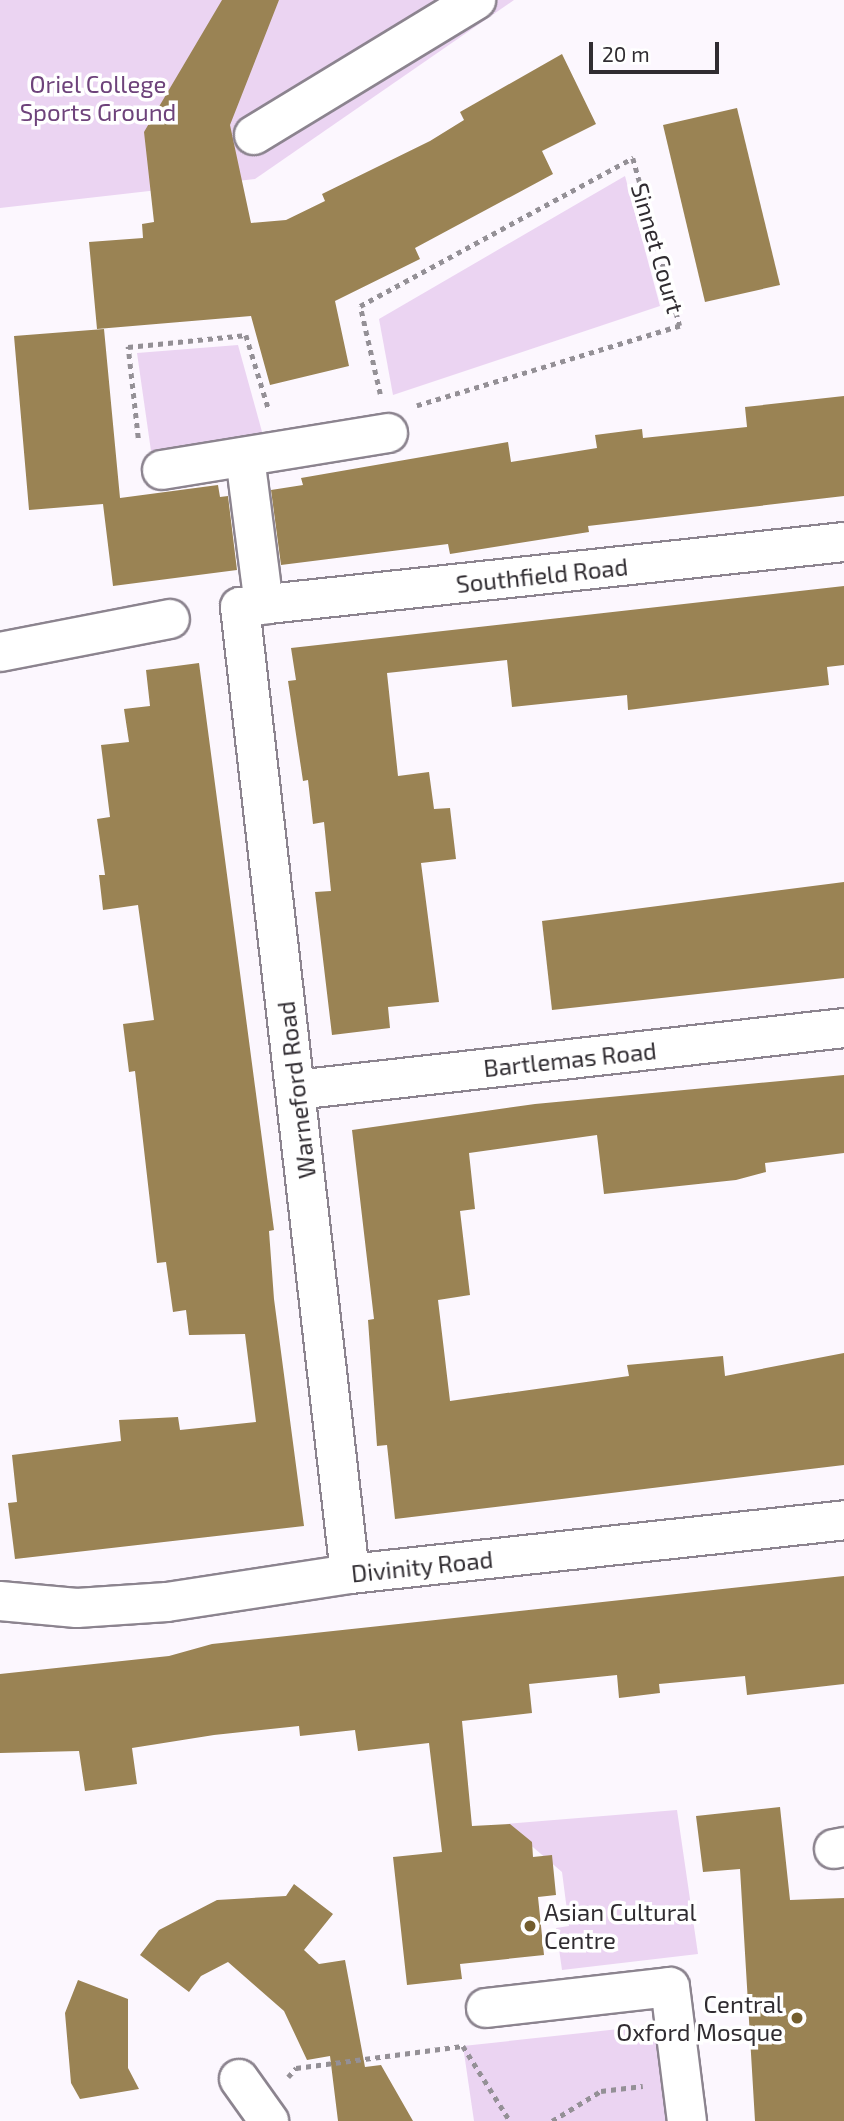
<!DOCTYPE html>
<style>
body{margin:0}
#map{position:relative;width:844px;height:2121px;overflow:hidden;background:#fcf7fe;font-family:"Exo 2",sans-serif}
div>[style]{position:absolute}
.green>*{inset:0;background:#ebd4f2}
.building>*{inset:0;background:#9a8354}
.path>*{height:4.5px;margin-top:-2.25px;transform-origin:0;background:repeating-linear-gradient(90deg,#949096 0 5px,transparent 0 10px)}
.roads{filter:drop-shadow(2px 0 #8c848f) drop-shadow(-2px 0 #8c848f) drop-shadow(0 2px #8c848f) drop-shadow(0 -2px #8c848f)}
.minor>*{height:38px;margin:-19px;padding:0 19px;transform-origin:19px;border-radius:19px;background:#fff}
.dots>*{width:19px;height:19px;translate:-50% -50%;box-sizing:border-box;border:4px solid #fff;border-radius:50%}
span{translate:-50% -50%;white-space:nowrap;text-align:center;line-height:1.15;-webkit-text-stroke:7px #fff;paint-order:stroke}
.park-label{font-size:24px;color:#6e437b}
.street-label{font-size:24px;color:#302c31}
.poi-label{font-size:24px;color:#302c31}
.left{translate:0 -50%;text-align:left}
.right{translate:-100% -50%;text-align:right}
.scale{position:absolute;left:589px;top:42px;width:130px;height:32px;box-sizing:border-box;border:4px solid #302c31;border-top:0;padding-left:9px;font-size:21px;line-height:24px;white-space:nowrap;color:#302c31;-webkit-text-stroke:5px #fff;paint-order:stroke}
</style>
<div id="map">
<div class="green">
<i style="clip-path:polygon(0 0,514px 0,255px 179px,0 208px)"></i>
<i style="clip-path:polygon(625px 176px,660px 306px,393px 395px,379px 319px)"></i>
<i style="clip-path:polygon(238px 345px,264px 439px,152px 458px,137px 353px)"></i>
<i style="clip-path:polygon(677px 1810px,698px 1954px,562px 1970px,556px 1928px,569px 1926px,562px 1872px,506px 1824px)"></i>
<i style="clip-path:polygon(674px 2023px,687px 2121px,474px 2121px,463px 2046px)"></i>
</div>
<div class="building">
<i style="clip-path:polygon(222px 0,279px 0,230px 125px,251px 223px,286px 220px,325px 201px,322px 194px,430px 141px,464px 120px,460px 112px,562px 54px,596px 124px,542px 151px,553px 174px,415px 248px,420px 259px,335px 301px,349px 366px,270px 385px,251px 316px,97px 329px,89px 242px,143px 238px,142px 224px,154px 222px,144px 132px)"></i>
<i style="clip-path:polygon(737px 108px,780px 285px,705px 302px,663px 125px)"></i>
<i style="clip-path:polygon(104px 329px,120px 498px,218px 485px,220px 497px,228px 496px,237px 570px,113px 586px,103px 504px,29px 510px,14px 336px)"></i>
<i style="clip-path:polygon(844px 396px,844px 496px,588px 526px,589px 532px,450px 554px,448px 544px,281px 565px,271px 490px,303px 485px,301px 478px,508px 442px,511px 462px,597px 448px,595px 435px,642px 429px,643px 438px,747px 427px,745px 407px)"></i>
<i style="clip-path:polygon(844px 586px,844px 665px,827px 667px,829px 685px,628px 710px,627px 695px,512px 707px,507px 660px,387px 673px,398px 776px,429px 772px,434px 809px,450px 808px,456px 859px,421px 863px,439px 1002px,388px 1007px,390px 1028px,332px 1035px,315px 892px,331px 891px,324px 822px,313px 824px,308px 780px,303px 781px,288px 681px,296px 680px,291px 648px)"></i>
<i style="clip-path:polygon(199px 663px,274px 1230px,269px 1231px,274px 1299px,304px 1526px,15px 1559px,8px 1503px,17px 1502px,12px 1455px,121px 1441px,119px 1420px,178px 1417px,180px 1430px,256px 1422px,245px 1334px,189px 1335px,186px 1310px,173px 1312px,166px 1262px,157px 1263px,135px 1071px,129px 1072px,123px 1024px,154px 1020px,138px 905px,103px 910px,99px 875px,105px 875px,97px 819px,110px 817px,101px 745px,129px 742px,124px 709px,150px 706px,146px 670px)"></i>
<i style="clip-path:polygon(844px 882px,844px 978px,552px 1010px,542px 921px)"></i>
<i style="clip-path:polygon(844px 1075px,844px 1153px,765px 1163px,766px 1172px,736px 1180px,604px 1194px,597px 1135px,469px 1153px,475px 1209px,460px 1211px,470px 1295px,438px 1300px,450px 1401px,629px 1376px,627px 1365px,723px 1356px,725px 1376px,844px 1353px,844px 1465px,395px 1519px,387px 1445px,377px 1446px,368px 1320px,374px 1319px,352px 1130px,535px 1104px)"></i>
<i style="clip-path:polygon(844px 1576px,844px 1684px,747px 1695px,745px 1676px,659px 1684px,660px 1693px,619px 1698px,617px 1675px,529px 1684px,532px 1713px,462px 1721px,472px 1826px,510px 1824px,532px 1842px,533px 1857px,552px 1855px,556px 1895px,538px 1897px,544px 1955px,460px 1964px,462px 1979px,407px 1985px,393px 1857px,442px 1852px,429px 1743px,358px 1751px,355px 1730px,300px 1736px,299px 1726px,214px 1735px,132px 1748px,137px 1784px,85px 1791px,79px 1751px,0 1753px,0 1674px,169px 1656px,212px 1644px)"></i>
<i style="clip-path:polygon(780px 1807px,790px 1900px,844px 1898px,844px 2121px,755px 2121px,740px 1869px,703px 1872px,696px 1816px)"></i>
<i style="clip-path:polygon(294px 1884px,333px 1914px,304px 1950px,319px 1964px,345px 1960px,365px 2067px,381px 2065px,413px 2121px,338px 2121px,330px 2056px,307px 2060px,284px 2011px,228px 1962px,201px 1976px,189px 1992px,140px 1955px,159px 1930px,217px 1900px,286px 1896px)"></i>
<i style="clip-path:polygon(78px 1980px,128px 1999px,128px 2068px,139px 2089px,80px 2099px,71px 2083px,65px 2013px)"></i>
</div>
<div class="path">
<i style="left:380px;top:394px;width:90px;rotate:-102.8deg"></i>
<i style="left:360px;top:306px;width:311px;rotate:-28.5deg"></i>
<i style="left:633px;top:158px;width:174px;rotate:74.4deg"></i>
<i style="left:680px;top:326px;width:275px;rotate:163.1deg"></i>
<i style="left:138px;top:438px;width:92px;rotate:-96.3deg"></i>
<i style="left:128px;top:347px;width:119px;rotate:-5.8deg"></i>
<i style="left:246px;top:335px;width:78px;rotate:73deg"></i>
<i style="left:288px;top:2077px;width:12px;rotate:-48deg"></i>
<i style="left:296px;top:2068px;width:168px;rotate:-7.5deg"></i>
<i style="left:463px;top:2046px;width:89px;rotate:57.9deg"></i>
<i style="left:552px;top:2121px;width:57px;rotate:-31.5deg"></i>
<i style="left:601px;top:2091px;width:42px;rotate:-6.8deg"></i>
</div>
<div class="roads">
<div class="minor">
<i style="left:254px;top:135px;width:260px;rotate:-31.3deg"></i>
<i style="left:245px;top:457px;width:149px;rotate:82.7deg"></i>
<i style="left:162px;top:470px;width:229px;rotate:-9.3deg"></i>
<i style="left:0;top:652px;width:173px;rotate:-11deg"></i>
<i style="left:296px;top:1090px;width:551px;rotate:-6.45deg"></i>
<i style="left:350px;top:1574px;width:973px;rotate:-96.49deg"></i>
<i style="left:240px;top:607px;width:607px;rotate:-6.14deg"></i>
<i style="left:0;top:1601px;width:77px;rotate:5.2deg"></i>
<i style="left:77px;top:1608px;width:90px;rotate:-3.8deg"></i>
<i style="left:167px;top:1602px;width:185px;rotate:-8.7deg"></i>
<i style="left:350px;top:1574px;width:497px;rotate:-6.2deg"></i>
<i style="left:834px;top:1849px;width:10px;rotate:-11deg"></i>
<i style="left:486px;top:2008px;width:185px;rotate:-6.5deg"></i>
<i style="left:670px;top:1987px;width:135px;rotate:82.8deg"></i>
<i style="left:239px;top:2079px;width:52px;rotate:54.5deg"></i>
</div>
</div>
<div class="dots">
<i style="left:530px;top:1926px;background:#735d2d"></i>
<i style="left:797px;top:2018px;background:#735d2d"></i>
</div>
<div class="park-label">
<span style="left:98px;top:98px">Oriel College<br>Sports Ground</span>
</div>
<div class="street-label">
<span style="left:658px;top:248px;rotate:74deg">Sinnet Court</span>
<span style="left:542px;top:575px;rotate:-6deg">Southfield Road</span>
<span style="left:570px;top:1059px;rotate:-6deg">Bartlemas Road</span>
<span style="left:296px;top:1090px;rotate:-97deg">Warneford Road</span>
<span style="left:422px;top:1566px;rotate:-6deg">Divinity Road</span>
</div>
<div class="poi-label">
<span class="left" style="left:544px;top:1926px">Asian Cultural<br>Centre</span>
<span class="right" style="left:783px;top:2018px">Central<br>Oxford Mosque</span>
</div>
<div class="scale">20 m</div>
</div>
